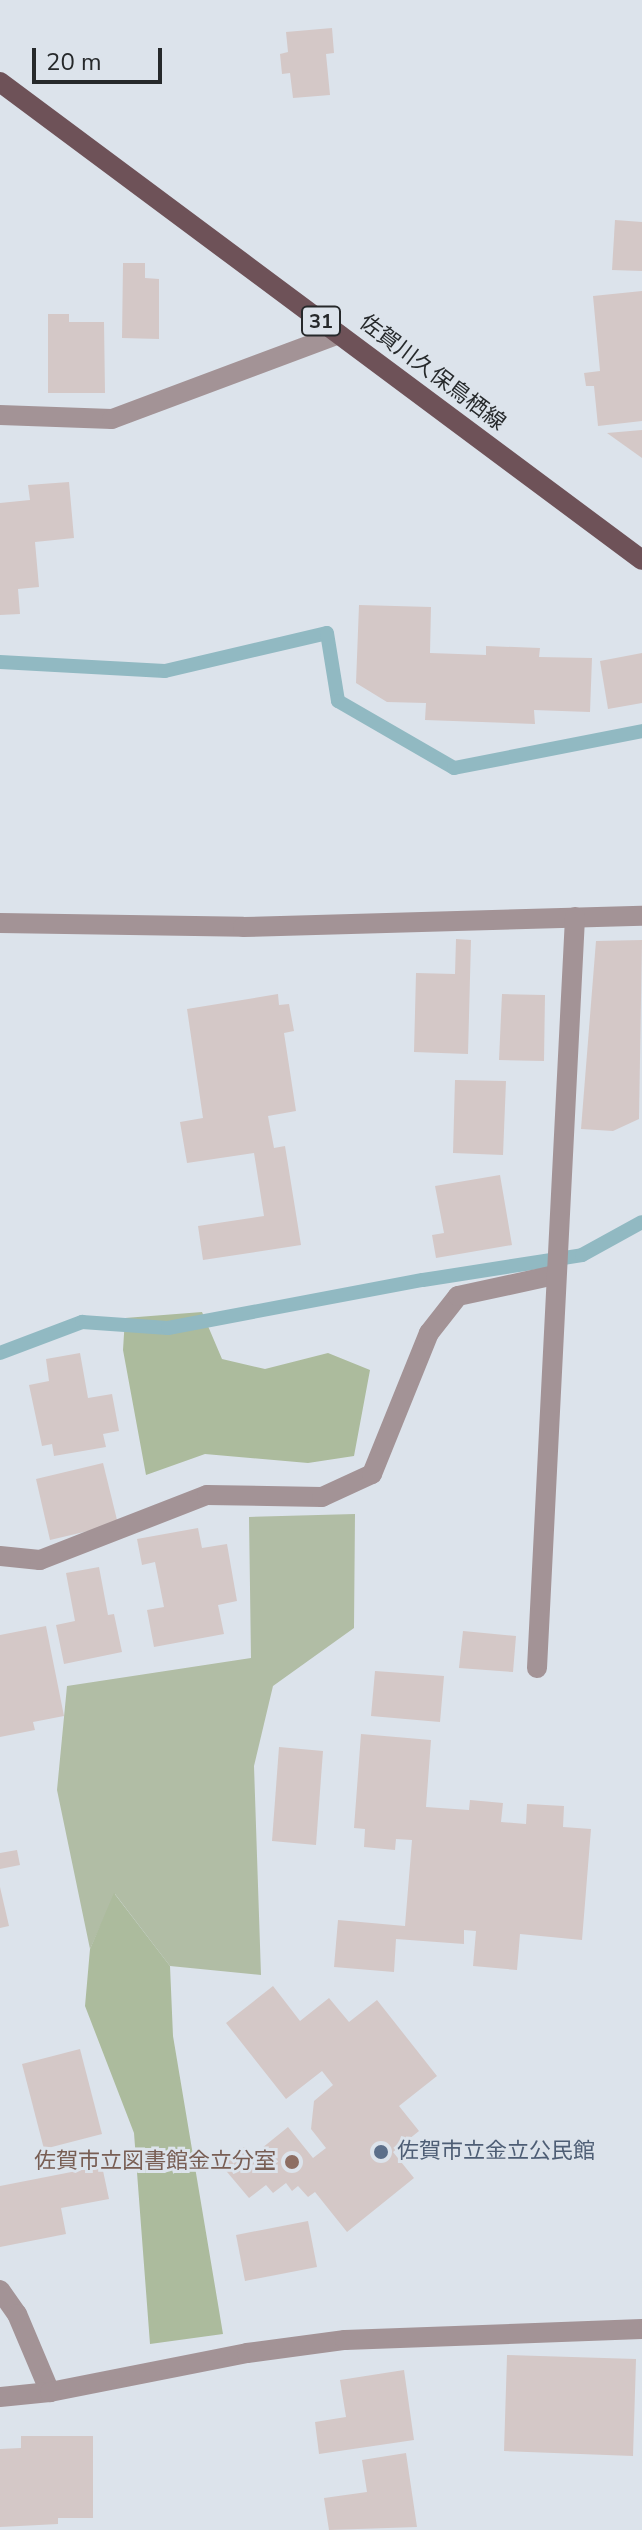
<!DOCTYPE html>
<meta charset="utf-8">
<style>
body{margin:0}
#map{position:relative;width:642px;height:2530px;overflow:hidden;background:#dce3eb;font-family:"Nunito Sans","Noto Sans JP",sans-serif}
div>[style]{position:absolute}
.green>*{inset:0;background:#b1bda5}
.forest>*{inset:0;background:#acbb9d}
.stream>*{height:14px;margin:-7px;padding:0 7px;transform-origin:7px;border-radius:7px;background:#91b9c2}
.building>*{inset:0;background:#d4c8c7}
.minor>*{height:20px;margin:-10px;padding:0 10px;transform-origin:10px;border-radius:10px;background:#a39396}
.primary>*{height:20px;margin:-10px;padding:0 10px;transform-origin:10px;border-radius:10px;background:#6e5258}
.dots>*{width:22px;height:22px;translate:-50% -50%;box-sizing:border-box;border:4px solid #dce3eb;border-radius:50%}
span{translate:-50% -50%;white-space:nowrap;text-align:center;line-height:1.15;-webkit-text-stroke:6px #dce3eb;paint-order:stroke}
.shield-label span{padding:2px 6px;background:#dce3eb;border:2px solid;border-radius:6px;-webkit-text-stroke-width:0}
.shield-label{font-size:20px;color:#26292b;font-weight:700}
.street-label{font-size:22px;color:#26292b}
.service-label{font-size:22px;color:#4e5e75}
.left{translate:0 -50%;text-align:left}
.education-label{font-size:22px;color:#785e54}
.right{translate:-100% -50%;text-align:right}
.scale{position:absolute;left:32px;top:48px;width:130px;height:36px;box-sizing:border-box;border:4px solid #26292b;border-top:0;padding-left:10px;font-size:24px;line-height:28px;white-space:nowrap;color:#26292b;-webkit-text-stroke:6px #dce3eb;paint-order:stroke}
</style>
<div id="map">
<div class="green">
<i style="clip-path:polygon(355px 1514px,354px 1628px,273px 1686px,254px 1766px,261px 1975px,170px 1966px,115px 1894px,90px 1949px,57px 1790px,67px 1686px,251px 1658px,249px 1517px)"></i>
</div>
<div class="forest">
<i style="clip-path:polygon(202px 1312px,222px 1359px,265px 1369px,328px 1353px,370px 1370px,354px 1456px,308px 1463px,205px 1454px,146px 1475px,123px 1350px,125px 1318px)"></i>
<i style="clip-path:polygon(114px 1893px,170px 1966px,173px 2036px,223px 2334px,150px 2344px,134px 2133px,85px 2006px,90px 1949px)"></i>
</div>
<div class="stream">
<i style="left:0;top:662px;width:165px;rotate:3.1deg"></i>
<i style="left:165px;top:671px;width:166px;rotate:-13.2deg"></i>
<i style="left:327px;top:633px;width:69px;rotate:80.8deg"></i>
<i style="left:338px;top:701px;width:134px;rotate:30deg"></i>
<i style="left:454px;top:768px;width:192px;rotate:-11.1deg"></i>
<i style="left:0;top:1353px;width:88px;rotate:-20.7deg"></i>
<i style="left:82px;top:1322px;width:86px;rotate:4deg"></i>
<i style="left:168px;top:1328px;width:259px;rotate:-10.7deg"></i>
<i style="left:423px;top:1280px;width:161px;rotate:-8.9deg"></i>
<i style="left:582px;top:1255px;width:68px;rotate:-28.8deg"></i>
</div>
<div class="building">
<i style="clip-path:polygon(332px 28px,334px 53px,326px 54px,330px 95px,293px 98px,290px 73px,282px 74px,280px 54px,288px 52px,286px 32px)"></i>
<i style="clip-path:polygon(615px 220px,642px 222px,642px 271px,612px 270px)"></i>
<i style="clip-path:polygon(123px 263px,145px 263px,145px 278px,159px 279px,159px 339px,122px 338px)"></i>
<i style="clip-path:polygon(642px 291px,642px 421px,598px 426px,594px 386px,586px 386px,584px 373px,600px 371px,593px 296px)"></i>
<i style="clip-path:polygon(48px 314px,69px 314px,69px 322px,104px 322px,105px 393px,48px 393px)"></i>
<i style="clip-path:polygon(642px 430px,642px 458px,607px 433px)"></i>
<i style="clip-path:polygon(69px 482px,74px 538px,35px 542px,39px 587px,18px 589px,20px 614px,0 615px,0 503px,30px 500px,28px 485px)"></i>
<i style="clip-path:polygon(359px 605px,431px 607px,430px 653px,486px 655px,486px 646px,540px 648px,539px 657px,592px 658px,590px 712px,534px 710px,535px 724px,425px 720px,426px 703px,387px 702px,356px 683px)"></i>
<i style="clip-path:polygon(642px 653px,642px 703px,608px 709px,600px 661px)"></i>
<i style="clip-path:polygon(456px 939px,471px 940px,468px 1054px,414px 1052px,416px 973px,455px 974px)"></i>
<i style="clip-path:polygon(642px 940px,639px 1119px,613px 1131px,581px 1129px,596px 941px)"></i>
<i style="clip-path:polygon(278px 994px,279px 1005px,289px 1004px,294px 1031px,284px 1033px,296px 1111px,268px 1116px,274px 1148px,285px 1146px,301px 1245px,203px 1260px,198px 1226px,264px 1216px,254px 1153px,187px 1163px,180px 1122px,203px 1118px,187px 1009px)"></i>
<i style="clip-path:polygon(502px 994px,545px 995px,544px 1061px,499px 1060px)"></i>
<i style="clip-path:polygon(455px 1080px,506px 1081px,503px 1155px,453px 1153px)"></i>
<i style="clip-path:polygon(500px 1175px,512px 1245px,436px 1258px,432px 1235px,444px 1233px,435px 1186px)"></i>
<i style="clip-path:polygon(80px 1353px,88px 1398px,112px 1394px,119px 1431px,103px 1434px,106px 1447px,54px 1456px,52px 1444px,42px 1446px,29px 1385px,49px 1381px,46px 1359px)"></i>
<i style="clip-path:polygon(103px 1463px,118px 1524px,50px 1540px,36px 1479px)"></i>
<i style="clip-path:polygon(198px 1528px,202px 1548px,227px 1544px,237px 1601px,218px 1605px,224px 1634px,154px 1647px,147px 1610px,164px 1607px,155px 1562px,142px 1565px,137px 1539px)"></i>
<i style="clip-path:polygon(99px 1567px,108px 1615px,114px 1614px,122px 1652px,64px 1664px,56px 1625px,75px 1621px,66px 1573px)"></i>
<i style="clip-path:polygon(46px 1626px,64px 1716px,33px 1722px,35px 1730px,0 1737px,0 1635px)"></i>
<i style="clip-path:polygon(463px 1631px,516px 1636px,513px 1672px,459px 1668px)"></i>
<i style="clip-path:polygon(375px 1671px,444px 1676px,440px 1722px,371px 1716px)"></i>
<i style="clip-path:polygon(361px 1734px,431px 1740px,426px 1807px,469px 1810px,470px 1800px,503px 1803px,501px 1822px,526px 1824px,527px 1804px,564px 1806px,563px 1827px,591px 1829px,582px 1940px,520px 1934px,517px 1970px,473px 1966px,476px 1931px,464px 1930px,464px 1944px,396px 1939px,394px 1972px,334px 1967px,338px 1920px,405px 1926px,412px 1840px,396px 1839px,395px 1850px,364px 1847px,365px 1829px,354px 1828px)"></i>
<i style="clip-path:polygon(279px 1747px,323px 1751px,316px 1845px,272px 1841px)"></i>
<i style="clip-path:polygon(17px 1850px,20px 1865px,0 1869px,0 1853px)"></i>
<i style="clip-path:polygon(0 1887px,9px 1926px,0 1928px)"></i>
<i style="clip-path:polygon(273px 1986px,300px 2021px,329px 1998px,349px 2022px,377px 2000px,437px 2076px,399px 2106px,419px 2131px,393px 2152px,414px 2178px,347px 2232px,315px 2192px,308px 2197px,298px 2186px,292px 2191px,286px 2183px,273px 2193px,266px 2185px,249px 2198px,222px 2166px,244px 2147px,251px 2157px,288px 2127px,313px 2158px,326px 2148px,311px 2129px,314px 2101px,333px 2085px,322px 2071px,286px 2099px,226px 2023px)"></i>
<i style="clip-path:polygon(80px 2049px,102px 2134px,44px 2149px,22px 2064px)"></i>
<i style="clip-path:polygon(102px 2166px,109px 2199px,61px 2208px,66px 2234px,0 2247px,0 2186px)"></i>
<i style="clip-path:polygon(308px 2221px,317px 2267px,245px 2281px,236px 2235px)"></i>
<i style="clip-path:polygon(507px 2355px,636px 2359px,633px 2456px,504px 2451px)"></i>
<i style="clip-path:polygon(404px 2370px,414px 2440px,319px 2454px,315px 2422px,346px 2417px,340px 2380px)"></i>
<i style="clip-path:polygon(21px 2436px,93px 2436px,93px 2518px,58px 2518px,58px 2524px,0 2527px,0 2449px,21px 2448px)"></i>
<i style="clip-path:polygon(406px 2453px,417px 2527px,329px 2530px,324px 2498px,367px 2492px,362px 2460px)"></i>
</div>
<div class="minor">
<i style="left:0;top:415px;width:112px;rotate:2deg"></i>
<i style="left:112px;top:419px;width:242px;rotate:-20.5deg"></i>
<i style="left:0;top:923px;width:243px;rotate:0.9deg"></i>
<i style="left:243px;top:927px;width:399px;rotate:-1.6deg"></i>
<i style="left:0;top:1556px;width:40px;rotate:5.7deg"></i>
<i style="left:40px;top:1560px;width:179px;rotate:-21.3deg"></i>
<i style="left:207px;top:1495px;width:115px;rotate:1deg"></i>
<i style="left:322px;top:1497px;width:55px;rotate:-24.7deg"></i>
<i style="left:372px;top:1474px;width:152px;rotate:-68deg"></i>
<i style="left:429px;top:1333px;width:47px;rotate:-51.9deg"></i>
<i style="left:458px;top:1296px;width:99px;rotate:-12.2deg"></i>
<i style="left:537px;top:1668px;width:752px;rotate:-87.1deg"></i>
<i style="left:0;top:2290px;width:29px;rotate:55deg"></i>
<i style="left:17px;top:2314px;width:85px;rotate:67.1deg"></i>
<i style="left:0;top:2397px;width:50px;rotate:-5.7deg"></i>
<i style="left:50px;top:2392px;width:201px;rotate:-11.2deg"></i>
<i style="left:247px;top:2353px;width:99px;rotate:-7.6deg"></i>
<i style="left:345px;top:2340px;width:297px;rotate:-2.1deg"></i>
</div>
<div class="primary">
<i style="left:0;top:82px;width:800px;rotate:36.67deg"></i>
</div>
<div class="dots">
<i style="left:381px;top:2152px;background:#5c6f8a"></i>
<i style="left:292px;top:2162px;background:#8d6e63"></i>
</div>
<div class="shield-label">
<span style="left:321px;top:321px">31</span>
</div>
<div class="street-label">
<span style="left:432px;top:373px;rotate:37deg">佐賀川久保鳥栖線</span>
</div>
<div class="service-label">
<span class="left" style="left:397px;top:2152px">佐賀市立金立公民館</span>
</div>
<div class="education-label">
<span class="right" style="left:276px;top:2162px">佐賀市立図書館金立分室</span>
</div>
<div class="scale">20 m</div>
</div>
